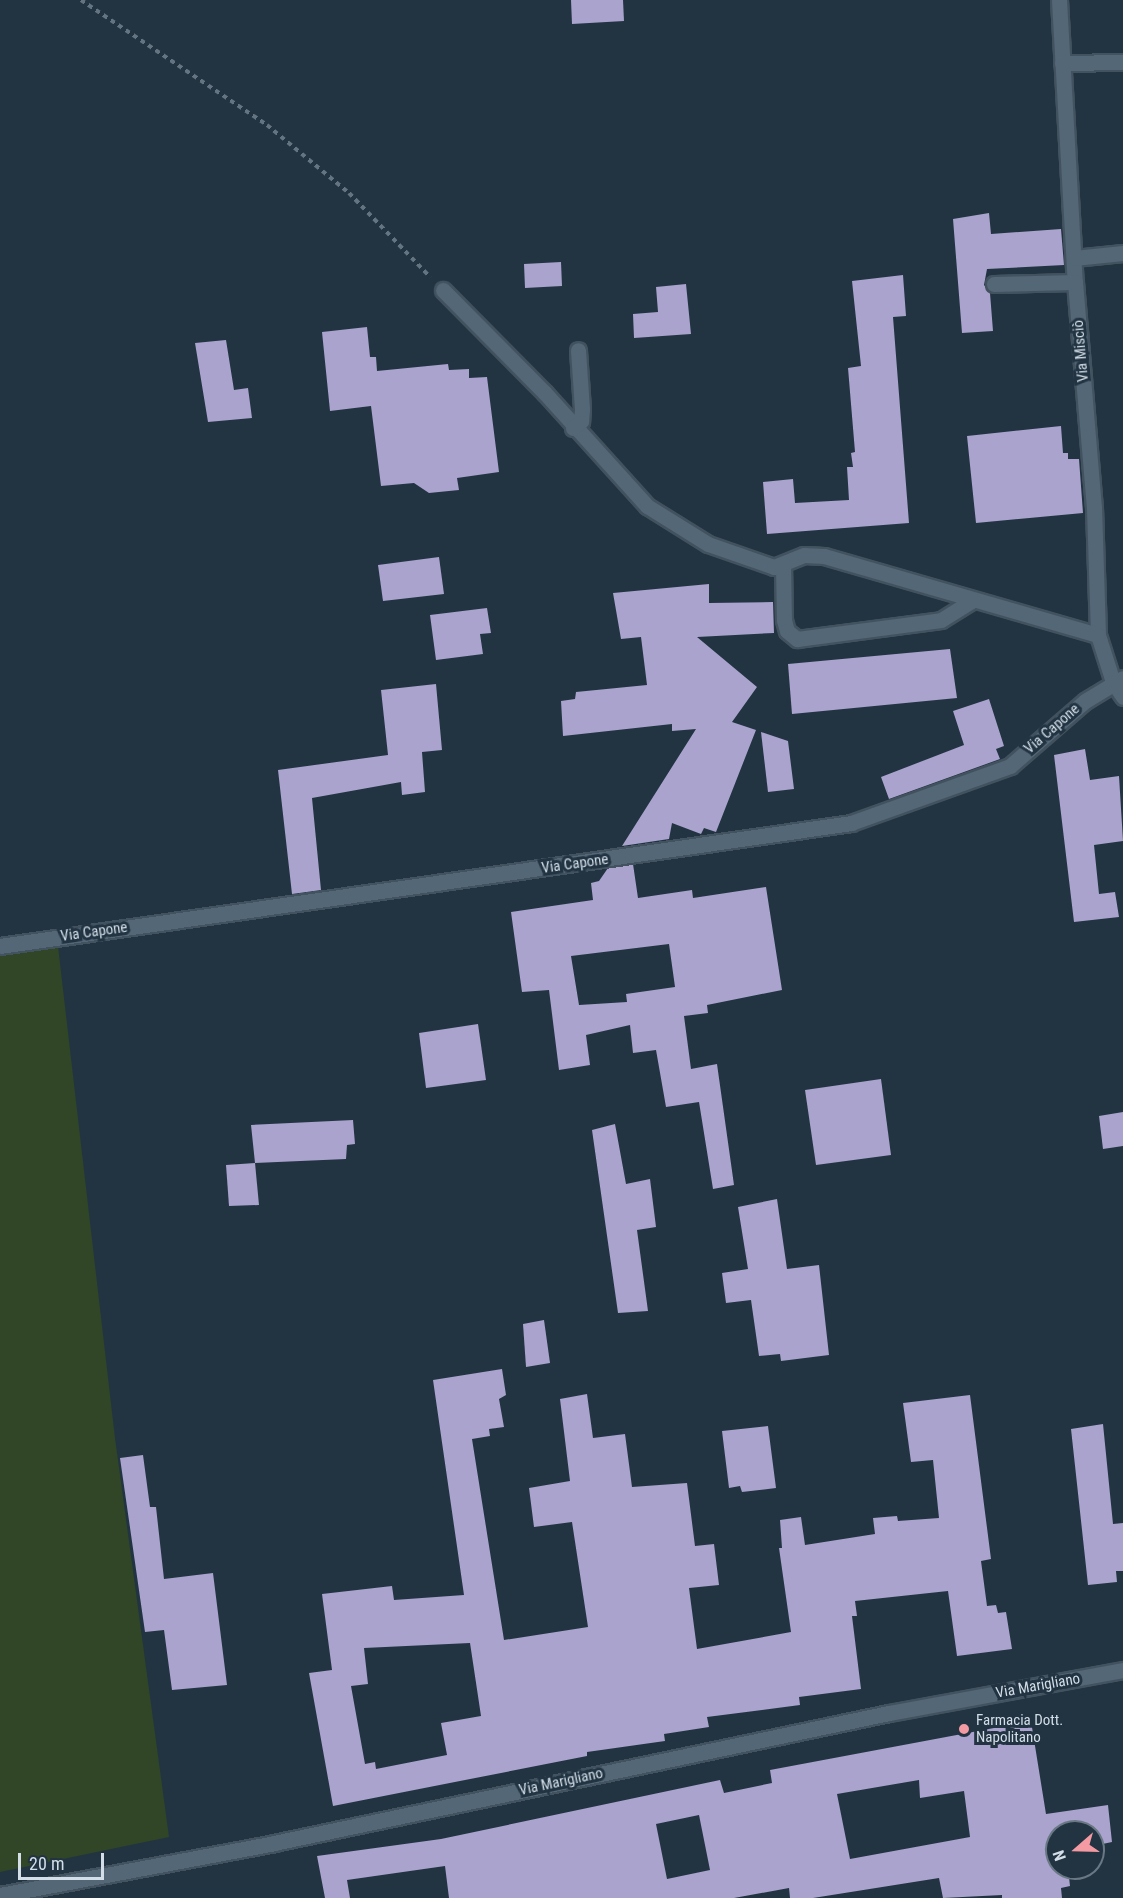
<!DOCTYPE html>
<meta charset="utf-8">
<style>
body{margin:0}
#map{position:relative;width:1123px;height:1898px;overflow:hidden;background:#223442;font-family:"Roboto Condensed",sans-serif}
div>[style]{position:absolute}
.green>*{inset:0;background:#304627}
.building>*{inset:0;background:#a9a3cd}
.path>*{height:4px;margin-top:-2px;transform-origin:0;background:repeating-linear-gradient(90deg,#657481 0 4.5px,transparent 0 9px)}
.roads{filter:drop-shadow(2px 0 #42525e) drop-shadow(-2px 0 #42525e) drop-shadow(0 2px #42525e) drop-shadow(0 -2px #42525e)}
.minor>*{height:15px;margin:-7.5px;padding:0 7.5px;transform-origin:7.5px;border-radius:7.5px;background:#546777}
.dots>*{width:16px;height:16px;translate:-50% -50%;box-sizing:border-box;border:3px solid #223442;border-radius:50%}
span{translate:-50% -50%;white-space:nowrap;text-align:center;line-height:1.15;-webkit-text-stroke:6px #223442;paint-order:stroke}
.street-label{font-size:15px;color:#d3dee8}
.poi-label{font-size:15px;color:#d3dee8}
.left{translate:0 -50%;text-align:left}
.north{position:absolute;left:1045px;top:1820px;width:60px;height:60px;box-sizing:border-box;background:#223442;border:2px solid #697884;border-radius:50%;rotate:250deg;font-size:16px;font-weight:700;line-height:24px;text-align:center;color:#d3dee8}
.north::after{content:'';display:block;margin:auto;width:21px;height:27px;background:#f49aa3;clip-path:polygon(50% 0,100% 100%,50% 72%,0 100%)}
.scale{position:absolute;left:18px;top:1853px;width:86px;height:27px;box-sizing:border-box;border:3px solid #d3dee8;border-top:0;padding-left:8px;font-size:18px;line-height:21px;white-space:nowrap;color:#d3dee8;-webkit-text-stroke:4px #223442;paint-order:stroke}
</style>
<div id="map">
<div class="green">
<i style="clip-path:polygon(58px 946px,115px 1438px,169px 1837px,0 1872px,0 954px)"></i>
</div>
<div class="building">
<i style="clip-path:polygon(571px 0,623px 0,624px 21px,572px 24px)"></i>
<i style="clip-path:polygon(989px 213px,991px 234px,1061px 229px,1064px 265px,987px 269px,984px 285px,990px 293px,993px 331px,962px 333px,953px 219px)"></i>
<i style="clip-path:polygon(561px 262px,562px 286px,525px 288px,524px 264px)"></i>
<i style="clip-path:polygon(903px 275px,906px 316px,893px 317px,909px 523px,767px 534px,763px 482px,793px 479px,795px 503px,849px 500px,847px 467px,853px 467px,851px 453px,855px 452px,848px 368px,861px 366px,852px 281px)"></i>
<i style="clip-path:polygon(686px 284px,691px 334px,634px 338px,633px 314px,658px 312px,656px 287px)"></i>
<i style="clip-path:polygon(367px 327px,370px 357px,376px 357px,377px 371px,448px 364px,449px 370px,469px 369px,469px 378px,487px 377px,499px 472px,457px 478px,459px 490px,429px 493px,414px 483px,381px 486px,371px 406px,330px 411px,322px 332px)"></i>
<i style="clip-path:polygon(226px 340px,234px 390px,248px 388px,252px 418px,208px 422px,195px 343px)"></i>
<i style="clip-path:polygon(1061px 426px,1063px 453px,1068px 453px,1068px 459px,1079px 459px,1083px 513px,976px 523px,967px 436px)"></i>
<i style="clip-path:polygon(439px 557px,444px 594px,383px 601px,378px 565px)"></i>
<i style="clip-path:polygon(709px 584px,709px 603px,773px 602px,774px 633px,697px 637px,757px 687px,732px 722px,756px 730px,716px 832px,704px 828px,701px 834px,672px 823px,669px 839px,622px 846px,696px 729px,672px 731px,672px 724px,563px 736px,561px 701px,575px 699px,576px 692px,647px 685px,641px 637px,621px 639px,613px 593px)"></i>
<i style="clip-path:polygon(487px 608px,491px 633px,480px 634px,483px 654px,436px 660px,430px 615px)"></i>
<i style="clip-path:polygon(950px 649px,957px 698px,792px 714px,788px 664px)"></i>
<i style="clip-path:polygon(436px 684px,442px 750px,422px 752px,425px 792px,402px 795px,401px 782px,312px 798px,321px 890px,292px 894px,278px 770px,388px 755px,381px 690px)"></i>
<i style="clip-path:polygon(989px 699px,1004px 746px,996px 749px,1000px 759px,889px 799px,881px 777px,964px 745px,953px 711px)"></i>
<i style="clip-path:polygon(761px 732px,788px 741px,794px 789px,768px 792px)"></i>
<i style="clip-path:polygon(1085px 749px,1090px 780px,1119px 776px,1123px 841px,1094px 845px,1099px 894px,1115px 892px,1119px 917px,1074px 922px,1054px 755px)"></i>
<i style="clip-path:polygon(evenodd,633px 864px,638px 898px,692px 890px,693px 898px,766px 887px,782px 990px,707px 1005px,708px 1013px,684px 1016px,691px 1069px,717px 1064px,734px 1185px,713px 1189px,699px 1102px,666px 1107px,656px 1050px,633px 1053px,630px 1025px,586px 1035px,590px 1065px,559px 1070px,549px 990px,522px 992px,511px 912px,593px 900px,591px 883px,599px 881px,608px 868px,633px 864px,669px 944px,675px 987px,626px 994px,627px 1002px,579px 1005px,571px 956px,669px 944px)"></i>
<i style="clip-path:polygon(478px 1024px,486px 1080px,426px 1088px,419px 1033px)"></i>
<i style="clip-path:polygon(881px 1079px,891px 1155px,816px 1165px,805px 1090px)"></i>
<i style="clip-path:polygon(1123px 1112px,1123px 1146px,1103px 1149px,1099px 1116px)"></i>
<i style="clip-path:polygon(353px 1120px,355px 1144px,347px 1145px,346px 1159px,255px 1163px,251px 1125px)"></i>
<i style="clip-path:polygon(615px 1124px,626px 1184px,650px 1179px,656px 1227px,637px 1230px,648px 1311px,618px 1313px,592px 1130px)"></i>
<i style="clip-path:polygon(255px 1163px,259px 1205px,229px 1206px,226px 1165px)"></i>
<i style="clip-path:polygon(777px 1199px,787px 1269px,819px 1265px,829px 1355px,781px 1361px,780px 1354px,759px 1356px,751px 1300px,726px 1303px,722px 1273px,748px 1269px,738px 1207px)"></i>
<i style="clip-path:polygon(544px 1320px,550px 1363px,526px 1367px,523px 1324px)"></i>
<i style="clip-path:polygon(evenodd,502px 1369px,506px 1395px,499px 1399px,504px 1427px,489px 1429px,490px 1436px,472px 1439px,504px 1640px,588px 1627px,572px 1522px,534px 1527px,529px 1488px,570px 1481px,560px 1399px,587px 1394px,593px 1438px,625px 1434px,632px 1487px,687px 1483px,695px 1546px,714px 1544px,719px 1585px,689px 1588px,697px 1649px,791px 1632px,779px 1548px,782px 1548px,780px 1520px,801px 1517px,805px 1545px,875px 1534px,873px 1518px,897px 1516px,898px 1521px,939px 1518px,933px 1460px,911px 1462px,903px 1403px,970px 1395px,991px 1559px,981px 1561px,987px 1606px,996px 1605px,998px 1613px,1006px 1612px,1012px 1649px,957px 1656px,948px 1591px,855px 1601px,857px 1616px,852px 1616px,861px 1689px,799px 1697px,800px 1705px,707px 1717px,709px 1727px,664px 1734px,665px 1741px,587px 1752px,587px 1756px,333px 1806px,309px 1673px,332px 1670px,322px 1594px,392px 1586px,394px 1600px,464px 1595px,433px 1380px,502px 1369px,470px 1643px,481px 1716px,441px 1723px,447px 1755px,376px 1769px,375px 1762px,365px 1764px,351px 1686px,368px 1684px,364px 1648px,470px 1643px)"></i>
<i style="clip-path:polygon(1103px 1424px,1113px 1524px,1123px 1523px,1123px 1571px,1116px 1571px,1117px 1582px,1088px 1585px,1071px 1429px)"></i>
<i style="clip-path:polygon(768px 1426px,776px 1488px,742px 1492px,740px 1486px,729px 1488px,722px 1431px)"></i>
<i style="clip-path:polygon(143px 1455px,150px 1507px,156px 1507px,164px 1579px,213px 1573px,227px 1685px,172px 1690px,164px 1630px,145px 1632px,120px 1458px)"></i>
<i style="clip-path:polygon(evenodd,1031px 1721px,1046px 1814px,1108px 1805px,1112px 1842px,1093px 1846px,1093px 1832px,1057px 1832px,1057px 1868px,1068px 1868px,1070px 1886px,1061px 1888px,1062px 1898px,1002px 1898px,1002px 1895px,943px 1898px,939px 1878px,813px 1898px,790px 1898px,789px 1888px,734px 1898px,449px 1898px,445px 1866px,347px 1880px,350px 1898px,325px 1898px,317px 1856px,441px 1839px,720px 1780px,724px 1793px,772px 1783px,770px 1770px,1031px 1721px,919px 1780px,920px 1798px,964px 1791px,970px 1837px,850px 1859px,837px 1794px,919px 1780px,1031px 1721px,699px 1815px,710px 1870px,667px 1879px,656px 1824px,699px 1815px)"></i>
</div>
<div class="path">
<i style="left:81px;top:0;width:224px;rotate:33.9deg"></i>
<i style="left:267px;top:125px;width:107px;rotate:39.7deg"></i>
<i style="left:349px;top:193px;width:117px;rotate:46deg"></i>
</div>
<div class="roads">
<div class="minor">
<i style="left:1059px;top:0;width:282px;rotate:86.8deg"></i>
<i style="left:1075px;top:282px;width:226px;rotate:85.2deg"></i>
<i style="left:1094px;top:507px;width:128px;rotate:88.2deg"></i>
<i style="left:1098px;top:635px;width:49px;rotate:72.3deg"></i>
<i style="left:1113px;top:682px;width:18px;rotate:56deg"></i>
<i style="left:1062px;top:63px;width:61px;rotate:-0.9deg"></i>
<i style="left:1074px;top:258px;width:49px;rotate:-5.8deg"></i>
<i style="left:994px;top:284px;width:81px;rotate:-1.4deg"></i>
<i style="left:443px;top:290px;width:144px;rotate:45.3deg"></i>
<i style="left:544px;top:392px;width:154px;rotate:47.9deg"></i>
<i style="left:647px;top:506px;width:72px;rotate:31.9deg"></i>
<i style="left:708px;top:544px;width:70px;rotate:19.2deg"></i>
<i style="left:774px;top:567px;width:32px;rotate:-22deg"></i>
<i style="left:804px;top:555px;width:20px;rotate:3deg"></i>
<i style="left:824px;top:556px;width:285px;rotate:16.1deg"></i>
<i style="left:573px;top:428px;width:11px;rotate:-41deg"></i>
<i style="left:581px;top:421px;width:12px;rotate:-85deg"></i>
<i style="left:582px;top:409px;width:59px;rotate:-93.9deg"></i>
<i style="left:783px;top:564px;width:56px;rotate:89deg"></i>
<i style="left:784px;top:620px;width:11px;rotate:75deg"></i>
<i style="left:787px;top:631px;width:13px;rotate:39deg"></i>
<i style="left:797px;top:639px;width:145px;rotate:-7.5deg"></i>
<i style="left:941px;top:620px;width:38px;rotate:-32deg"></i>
<i style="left:0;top:946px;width:860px;rotate:-8.22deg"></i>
<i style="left:851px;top:823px;width:169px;rotate:-19.7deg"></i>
<i style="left:1010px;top:766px;width:99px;rotate:-40.9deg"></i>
<i style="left:1085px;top:701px;width:44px;rotate:-31.2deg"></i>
<i style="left:0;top:1895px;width:279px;rotate:-10.7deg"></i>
<i style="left:274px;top:1843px;width:629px;rotate:-11.94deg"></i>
<i style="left:889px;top:1713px;width:238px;rotate:-10.4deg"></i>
</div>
</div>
<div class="dots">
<i style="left:964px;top:1729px;background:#f49aa3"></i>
</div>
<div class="street-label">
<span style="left:1081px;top:351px;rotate:-95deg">Via Misciò</span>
<span style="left:1052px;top:729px;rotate:-41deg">Via Capone</span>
<span style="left:575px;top:864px;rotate:-8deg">Via Capone</span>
<span style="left:94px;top:932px;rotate:-8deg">Via Capone</span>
<span style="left:1038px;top:1686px;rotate:-10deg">Via Marigliano</span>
<span style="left:561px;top:1782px;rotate:-12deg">Via Marigliano</span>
</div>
<div class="poi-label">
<span class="left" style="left:976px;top:1729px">Farmacia Dott.<br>Napolitano</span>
</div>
<div class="north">N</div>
<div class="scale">20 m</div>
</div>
